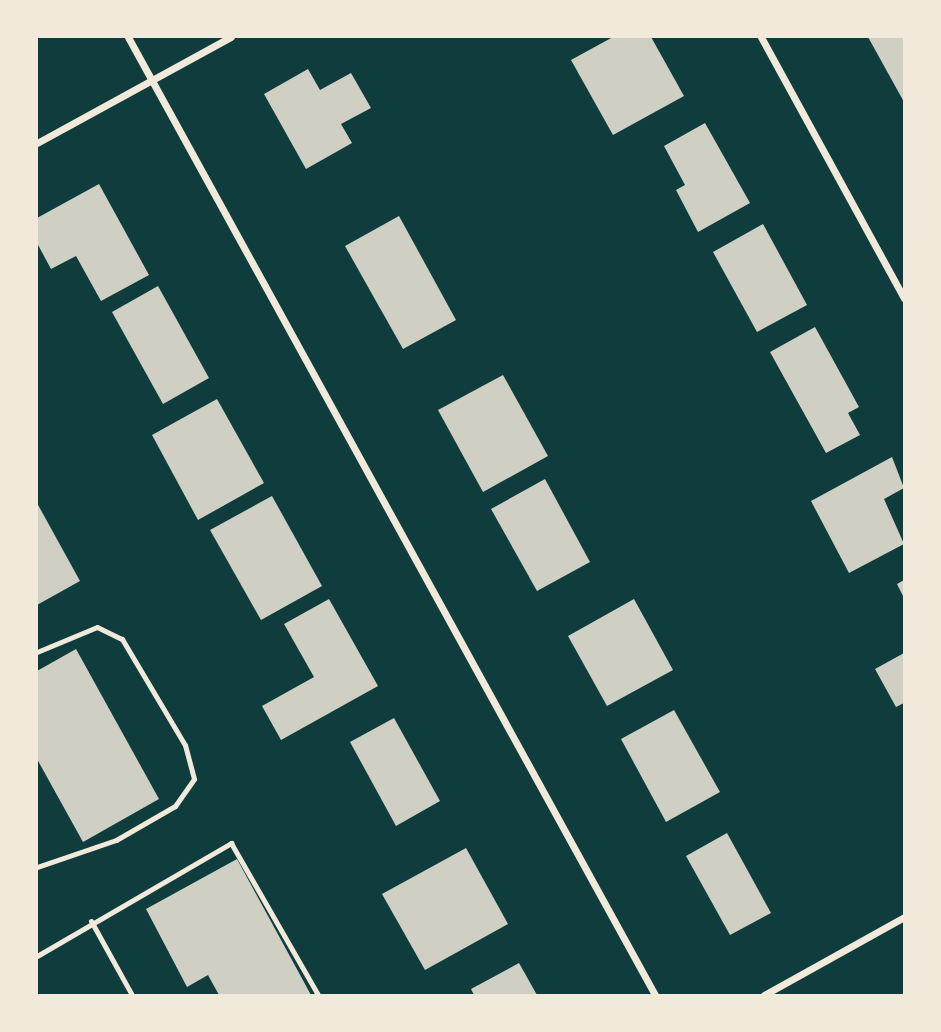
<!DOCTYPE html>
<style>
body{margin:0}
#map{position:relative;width:941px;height:1032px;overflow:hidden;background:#0f3d3e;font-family:"Nunito Sans",sans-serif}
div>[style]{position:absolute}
.building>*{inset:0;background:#cfcfc3}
.service>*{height:5px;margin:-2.5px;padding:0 2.5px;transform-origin:2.5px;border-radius:2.5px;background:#f1e9da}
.minor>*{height:7px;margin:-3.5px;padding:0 3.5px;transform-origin:3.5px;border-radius:3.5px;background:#f1e9da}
span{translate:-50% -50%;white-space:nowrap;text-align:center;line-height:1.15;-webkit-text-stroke:7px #f1e9da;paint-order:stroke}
.frame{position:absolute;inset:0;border:38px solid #f1e9da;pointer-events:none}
</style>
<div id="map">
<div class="building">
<i style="clip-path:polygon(613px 37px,651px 37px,684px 96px,613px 135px,571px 60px)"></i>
<i style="clip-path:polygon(868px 37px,904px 37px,904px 102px)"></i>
<i style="clip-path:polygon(308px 69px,320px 90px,351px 73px,371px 108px,341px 124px,352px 143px,306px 169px,264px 94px)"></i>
<i style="clip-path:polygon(705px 123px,750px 203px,698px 232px,676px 190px,685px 185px,664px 146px)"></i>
<i style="clip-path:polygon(99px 184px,149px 275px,101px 301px,76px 256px,51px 269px,37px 243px,37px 218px)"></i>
<i style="clip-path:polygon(399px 216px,456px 320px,403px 349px,345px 246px)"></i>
<i style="clip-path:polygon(763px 224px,807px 305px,757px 332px,713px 252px)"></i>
<i style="clip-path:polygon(158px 286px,209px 378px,163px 404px,112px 312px)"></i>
<i style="clip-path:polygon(815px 327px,859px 407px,848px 413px,860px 435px,826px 453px,770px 352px)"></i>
<i style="clip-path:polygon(503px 375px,548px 456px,483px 492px,438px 410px)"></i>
<i style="clip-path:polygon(217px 399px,264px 483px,198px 520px,152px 435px)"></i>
<i style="clip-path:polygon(892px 457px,904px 488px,884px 499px,904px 544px,849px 573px,811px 501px)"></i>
<i style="clip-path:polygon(545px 479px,590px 562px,537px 591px,491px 509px)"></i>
<i style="clip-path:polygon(272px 496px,322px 586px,261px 620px,210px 530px)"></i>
<i style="clip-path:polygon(37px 503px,80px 581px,37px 605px)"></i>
<i style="clip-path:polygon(904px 580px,904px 598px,897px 584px)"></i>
<i style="clip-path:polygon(329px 599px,378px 686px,281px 740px,262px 706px,314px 677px,284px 624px)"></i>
<i style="clip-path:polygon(634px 599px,673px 670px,607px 706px,568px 636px)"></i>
<i style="clip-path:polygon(76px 649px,159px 799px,83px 842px,37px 759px,37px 671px)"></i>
<i style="clip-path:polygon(904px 653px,904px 703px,896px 707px,875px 669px)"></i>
<i style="clip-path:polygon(674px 710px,720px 792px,666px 822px,621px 739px)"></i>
<i style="clip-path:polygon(394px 718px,440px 801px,396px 826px,350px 742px)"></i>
<i style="clip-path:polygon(727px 833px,771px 913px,730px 935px,686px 856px)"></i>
<i style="clip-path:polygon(466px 848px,508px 924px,425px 970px,382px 894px)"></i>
<i style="clip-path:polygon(237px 859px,311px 995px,219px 995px,208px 975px,187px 987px,146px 909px)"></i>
<i style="clip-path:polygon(519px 963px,537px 995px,474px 995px,471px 989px)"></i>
</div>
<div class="service">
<i style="left:37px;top:652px;width:65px;rotate:-22.6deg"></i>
<i style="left:97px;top:627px;width:28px;rotate:26deg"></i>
<i style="left:122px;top:639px;width:123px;rotate:59.3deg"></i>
<i style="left:185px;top:745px;width:35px;rotate:75deg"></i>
<i style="left:194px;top:779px;width:33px;rotate:125deg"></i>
<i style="left:175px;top:806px;width:68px;rotate:150deg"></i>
<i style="left:116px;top:840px;width:83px;rotate:161.1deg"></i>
<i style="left:91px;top:921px;width:85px;rotate:61deg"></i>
<i style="left:37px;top:956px;width:225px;rotate:-30.2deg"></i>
<i style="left:231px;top:843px;width:175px;rotate:60.2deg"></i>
</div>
<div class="minor">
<i style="left:128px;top:37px;width:1093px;rotate:61.18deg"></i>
<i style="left:761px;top:37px;width:298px;rotate:61.3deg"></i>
<i style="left:37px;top:143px;width:221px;rotate:-28.7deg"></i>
<i style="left:764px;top:995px;width:160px;rotate:-29.1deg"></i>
</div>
<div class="frame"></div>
</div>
